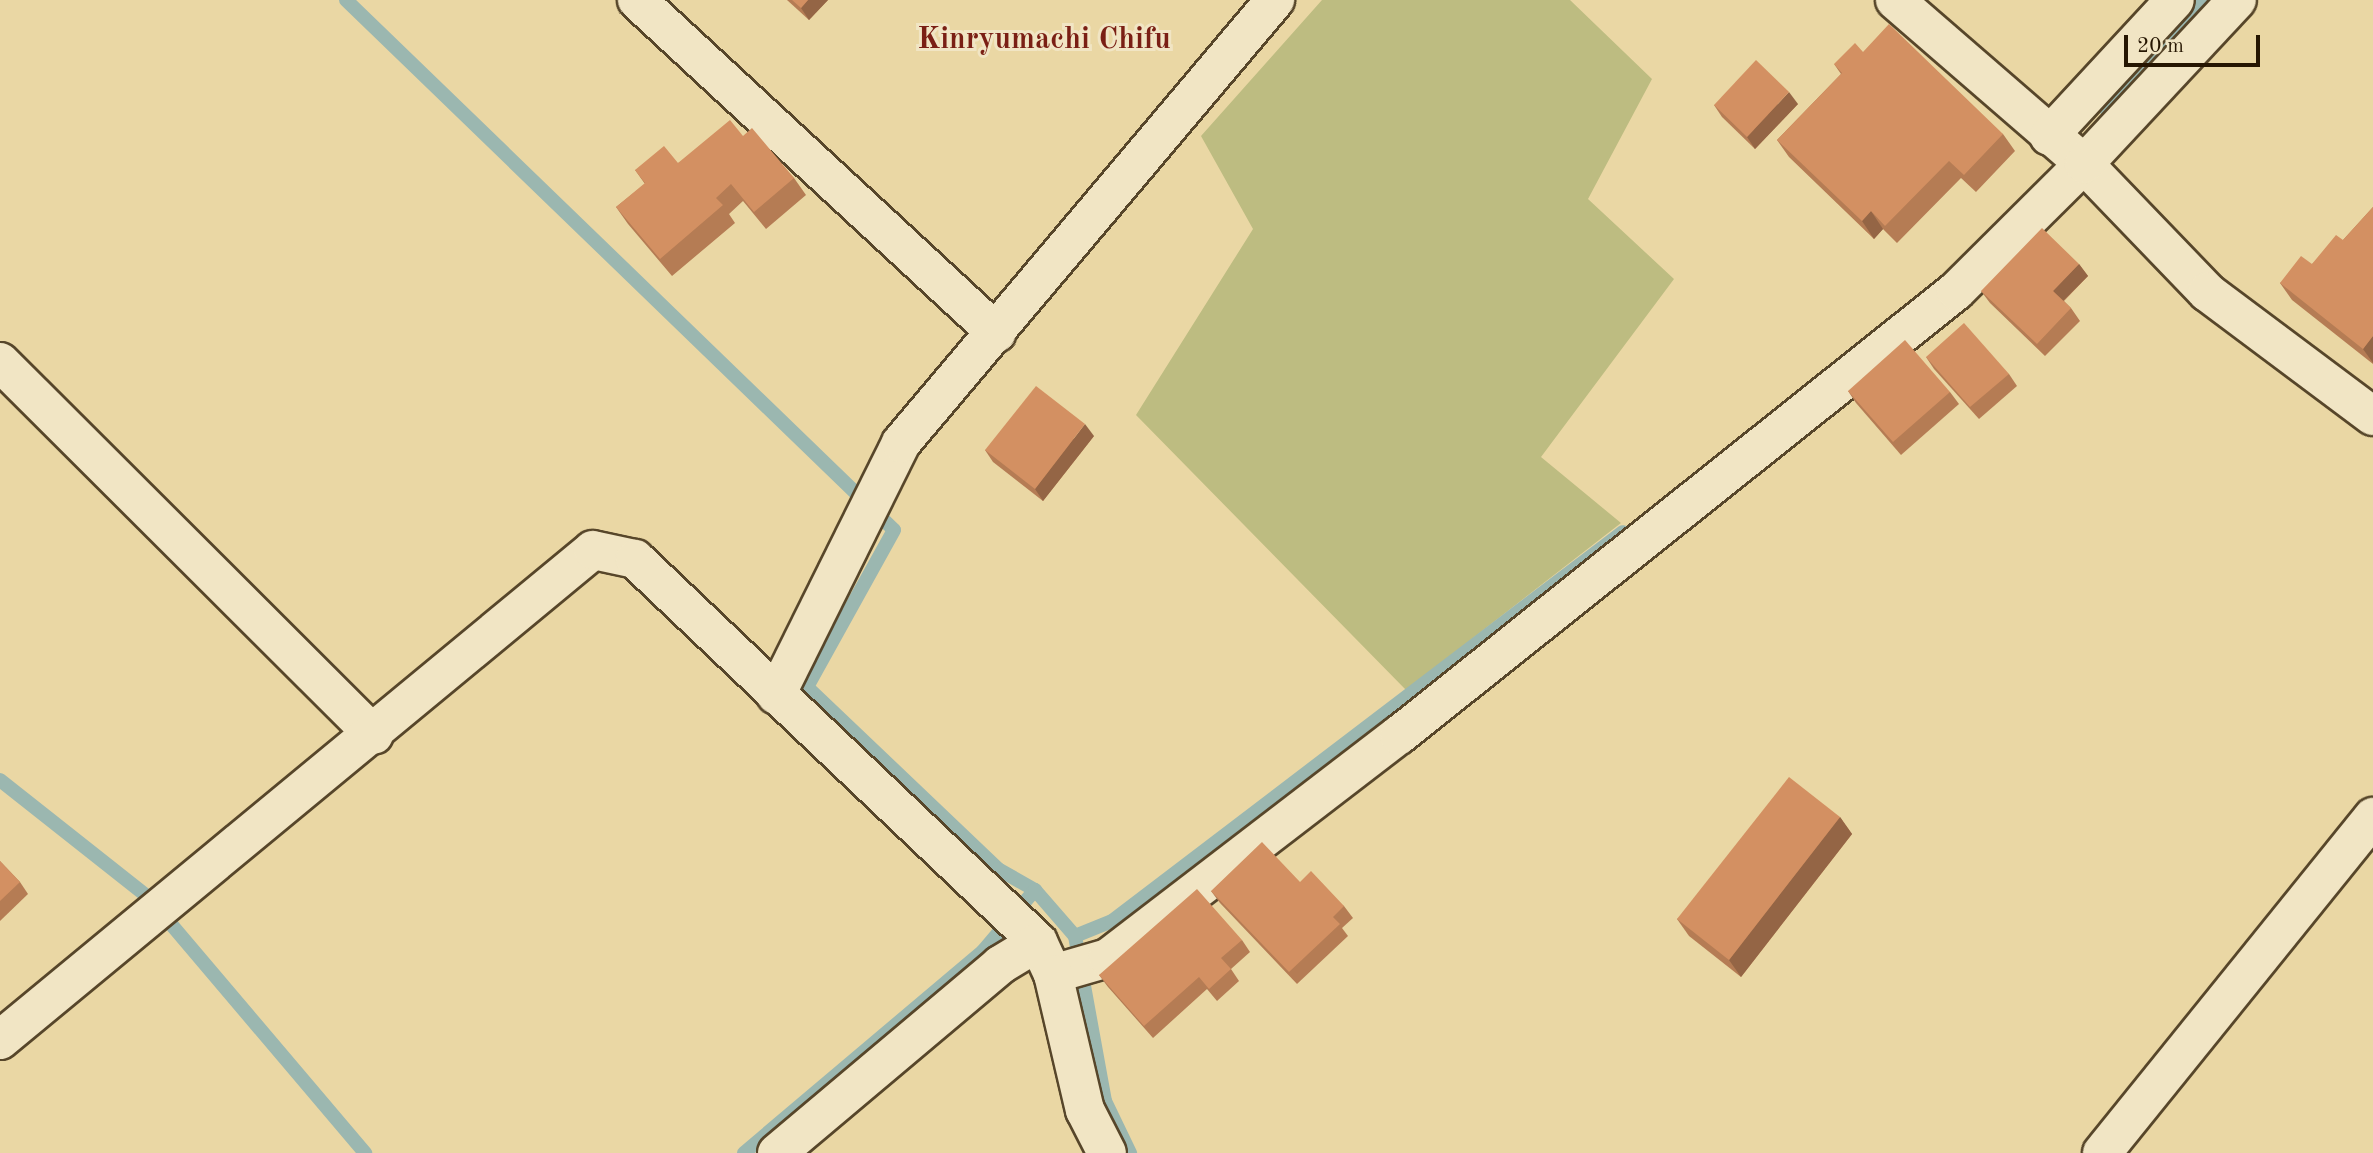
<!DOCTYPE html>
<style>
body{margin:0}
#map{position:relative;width:2373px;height:1153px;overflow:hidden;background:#ead7a4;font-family:"Old Standard TT",serif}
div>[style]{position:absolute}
.green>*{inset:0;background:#bdbc81}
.stream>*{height:14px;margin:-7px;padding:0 7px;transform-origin:7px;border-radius:7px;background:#9bb7b0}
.roads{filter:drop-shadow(2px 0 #57462a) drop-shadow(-2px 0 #57462a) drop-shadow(0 2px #57462a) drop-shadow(0 -2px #57462a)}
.minor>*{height:38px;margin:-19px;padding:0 19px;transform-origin:19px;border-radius:19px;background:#f1e5c4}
.wall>*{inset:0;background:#b57c54}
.shaded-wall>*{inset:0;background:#946545}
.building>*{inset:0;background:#d39062}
span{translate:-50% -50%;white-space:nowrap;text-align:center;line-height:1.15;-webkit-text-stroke:6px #f1e5c4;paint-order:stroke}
.quarter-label{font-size:30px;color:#7a1f14;font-weight:700}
.scale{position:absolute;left:2124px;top:35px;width:136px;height:32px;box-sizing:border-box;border:4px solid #261602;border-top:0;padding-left:9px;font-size:21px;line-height:24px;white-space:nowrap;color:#261602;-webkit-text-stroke:5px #f1e5c4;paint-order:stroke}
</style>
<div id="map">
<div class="green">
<i style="clip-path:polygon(1322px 0,1570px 0,1652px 79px,1588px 199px,1674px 279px,1541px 457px,1621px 523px,1406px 690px,1136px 415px,1253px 229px,1201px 136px)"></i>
</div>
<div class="stream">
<i style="left:346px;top:0;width:762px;rotate:44.04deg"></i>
<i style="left:894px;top:530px;width:179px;rotate:119deg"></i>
<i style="left:807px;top:687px;width:264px;rotate:43.6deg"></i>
<i style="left:998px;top:869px;width:43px;rotate:29.6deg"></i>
<i style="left:2105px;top:108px;width:147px;rotate:-47.2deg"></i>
<i style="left:0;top:780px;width:189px;rotate:38.3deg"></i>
<i style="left:148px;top:897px;width:336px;rotate:49.7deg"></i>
<i style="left:1075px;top:936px;width:168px;rotate:79.7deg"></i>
<i style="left:1105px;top:1101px;width:58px;rotate:64.3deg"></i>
<i style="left:744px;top:1153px;width:313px;rotate:-40.2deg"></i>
<i style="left:983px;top:951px;width:80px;rotate:-49.6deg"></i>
<i style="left:1035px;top:890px;width:61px;rotate:49deg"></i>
<i style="left:1075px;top:936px;width:40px;rotate:-22deg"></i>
<i style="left:1112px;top:921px;width:642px;rotate:-37.28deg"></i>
</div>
<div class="roads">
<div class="minor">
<i style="left:637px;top:0;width:490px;rotate:42.8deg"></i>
<i style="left:1895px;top:0;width:250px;rotate:40.9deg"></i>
<i style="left:2084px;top:164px;width:178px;rotate:46.1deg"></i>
<i style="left:2207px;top:292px;width:207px;rotate:36.8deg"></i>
<i style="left:2049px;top:136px;width:185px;rotate:-47.2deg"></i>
<i style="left:0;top:362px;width:528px;rotate:44.92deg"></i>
<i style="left:776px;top:695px;width:281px;rotate:-63.6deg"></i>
<i style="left:901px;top:443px;width:580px;rotate:-49.83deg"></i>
<i style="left:1053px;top:974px;width:57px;rotate:-16.2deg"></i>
<i style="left:1108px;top:958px;width:367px;rotate:-37.5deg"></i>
<i style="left:1399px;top:735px;width:712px;rotate:-38.56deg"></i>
<i style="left:1956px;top:291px;width:180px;rotate:-44.8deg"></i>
<i style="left:2084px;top:164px;width:224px;rotate:-47deg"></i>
<i style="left:0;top:1040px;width:769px;rotate:-39.57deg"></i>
<i style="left:593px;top:550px;width:43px;rotate:12.1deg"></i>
<i style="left:635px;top:559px;width:556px;rotate:43.54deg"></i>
<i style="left:1038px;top:942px;width:35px;rotate:65deg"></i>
<i style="left:1053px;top:974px;width:140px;rotate:76.8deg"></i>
<i style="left:1085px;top:1110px;width:48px;rotate:62.9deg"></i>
<i style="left:777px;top:1153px;width:292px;rotate:-40.1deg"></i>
<i style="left:1000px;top:965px;width:44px;rotate:-31.2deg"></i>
<i style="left:2102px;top:1153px;width:432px;rotate:-51.1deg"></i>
</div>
</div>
<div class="wall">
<i style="clip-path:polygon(787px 0,828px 0,809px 20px)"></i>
<i style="clip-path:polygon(1834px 64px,2003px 134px,2015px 151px,1976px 192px,1961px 178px,1897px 243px,1883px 229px,1874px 239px,1789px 157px,1777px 140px,1841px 74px)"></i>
<i style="clip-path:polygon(1798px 104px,1755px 149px,1722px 117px,1714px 105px)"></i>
<i style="clip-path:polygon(743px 136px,794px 178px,806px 195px,766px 229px,743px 201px,729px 214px,735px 223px,672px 276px,628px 224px,616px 207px,645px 184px,635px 170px,678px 163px)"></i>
<i style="clip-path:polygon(2373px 207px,2373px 364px,2292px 300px,2280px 283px,2312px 264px,2343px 240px)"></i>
<i style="clip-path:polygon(2079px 264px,2088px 276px,2064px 301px,2071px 308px,2080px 321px,2045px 356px,1990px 303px,1981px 291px)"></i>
<i style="clip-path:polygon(1926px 357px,2009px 374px,2017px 386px,1979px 419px,1934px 369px)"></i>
<i style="clip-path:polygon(1848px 391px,1950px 392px,1959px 404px,1901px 455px,1856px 403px)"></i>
<i style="clip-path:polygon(1094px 436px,1043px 501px,993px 462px,985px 450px)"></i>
<i style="clip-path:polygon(1840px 817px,1852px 834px,1741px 977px,1689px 936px,1677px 919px)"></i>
<i style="clip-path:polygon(0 861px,20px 882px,28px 894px,0 921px)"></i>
<i style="clip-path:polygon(1300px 882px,1344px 906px,1353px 918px,1342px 928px,1348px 936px,1297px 984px,1220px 903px,1211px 891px)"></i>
<i style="clip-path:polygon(1242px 940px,1250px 952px,1231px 969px,1239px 981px,1217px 1001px,1207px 989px,1153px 1038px,1108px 987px,1099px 975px)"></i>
</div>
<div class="shaded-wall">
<i style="clip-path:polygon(808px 0,828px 0,809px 20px,801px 8px)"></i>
<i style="clip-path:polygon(1789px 92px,1798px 104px,1755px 149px,1747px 137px)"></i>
<i style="clip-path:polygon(1871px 211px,1883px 229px,1874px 239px,1862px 221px)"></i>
<i style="clip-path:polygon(2079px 264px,2088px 276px,2061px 303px,2053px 291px)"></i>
<i style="clip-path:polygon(2373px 336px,2373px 363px,2363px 349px)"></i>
<i style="clip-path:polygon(1085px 424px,1094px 436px,1043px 501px,1035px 489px)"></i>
<i style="clip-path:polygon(1840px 817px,1852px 834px,1741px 977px,1729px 960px)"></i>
</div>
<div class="building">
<i style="clip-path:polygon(792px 0,808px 0,801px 8px)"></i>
<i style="clip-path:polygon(1889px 24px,2003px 134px,1964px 175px,1949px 161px,1885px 226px,1871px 211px,1862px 221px,1777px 140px,1842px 73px,1834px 64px,1855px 43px,1863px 52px)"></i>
<i style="clip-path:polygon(1756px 60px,1789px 92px,1747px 137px,1714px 105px)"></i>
<i style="clip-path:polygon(730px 120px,743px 136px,752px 128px,794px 178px,754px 212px,731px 184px,716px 198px,723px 205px,660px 259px,616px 207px,645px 183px,635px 170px,664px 146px,678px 163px)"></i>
<i style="clip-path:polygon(2373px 207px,2373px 336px,2363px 349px,2280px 283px,2301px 256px,2312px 264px,2336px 235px,2343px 240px)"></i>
<i style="clip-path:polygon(2042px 228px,2079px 264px,2053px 291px,2071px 308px,2037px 344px,1981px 291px)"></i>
<i style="clip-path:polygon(1964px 323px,2009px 374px,1970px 407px,1926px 357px)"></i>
<i style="clip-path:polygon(1905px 340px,1950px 392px,1893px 442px,1848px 391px)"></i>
<i style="clip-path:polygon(1036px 386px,1085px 424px,1035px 489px,985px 450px)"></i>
<i style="clip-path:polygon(1789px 777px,1840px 817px,1729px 960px,1677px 919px)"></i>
<i style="clip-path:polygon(1262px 842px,1300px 882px,1311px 871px,1344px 906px,1333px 917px,1340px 924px,1289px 972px,1211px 891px)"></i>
<i style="clip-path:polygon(0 861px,20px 882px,0 901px)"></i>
<i style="clip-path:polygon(1197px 889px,1242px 940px,1221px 958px,1231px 969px,1209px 989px,1199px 977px,1144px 1026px,1099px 975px)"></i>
</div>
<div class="quarter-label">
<span style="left:1044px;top:40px">Kinryumachi Chifu</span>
</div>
<div class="scale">20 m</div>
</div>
